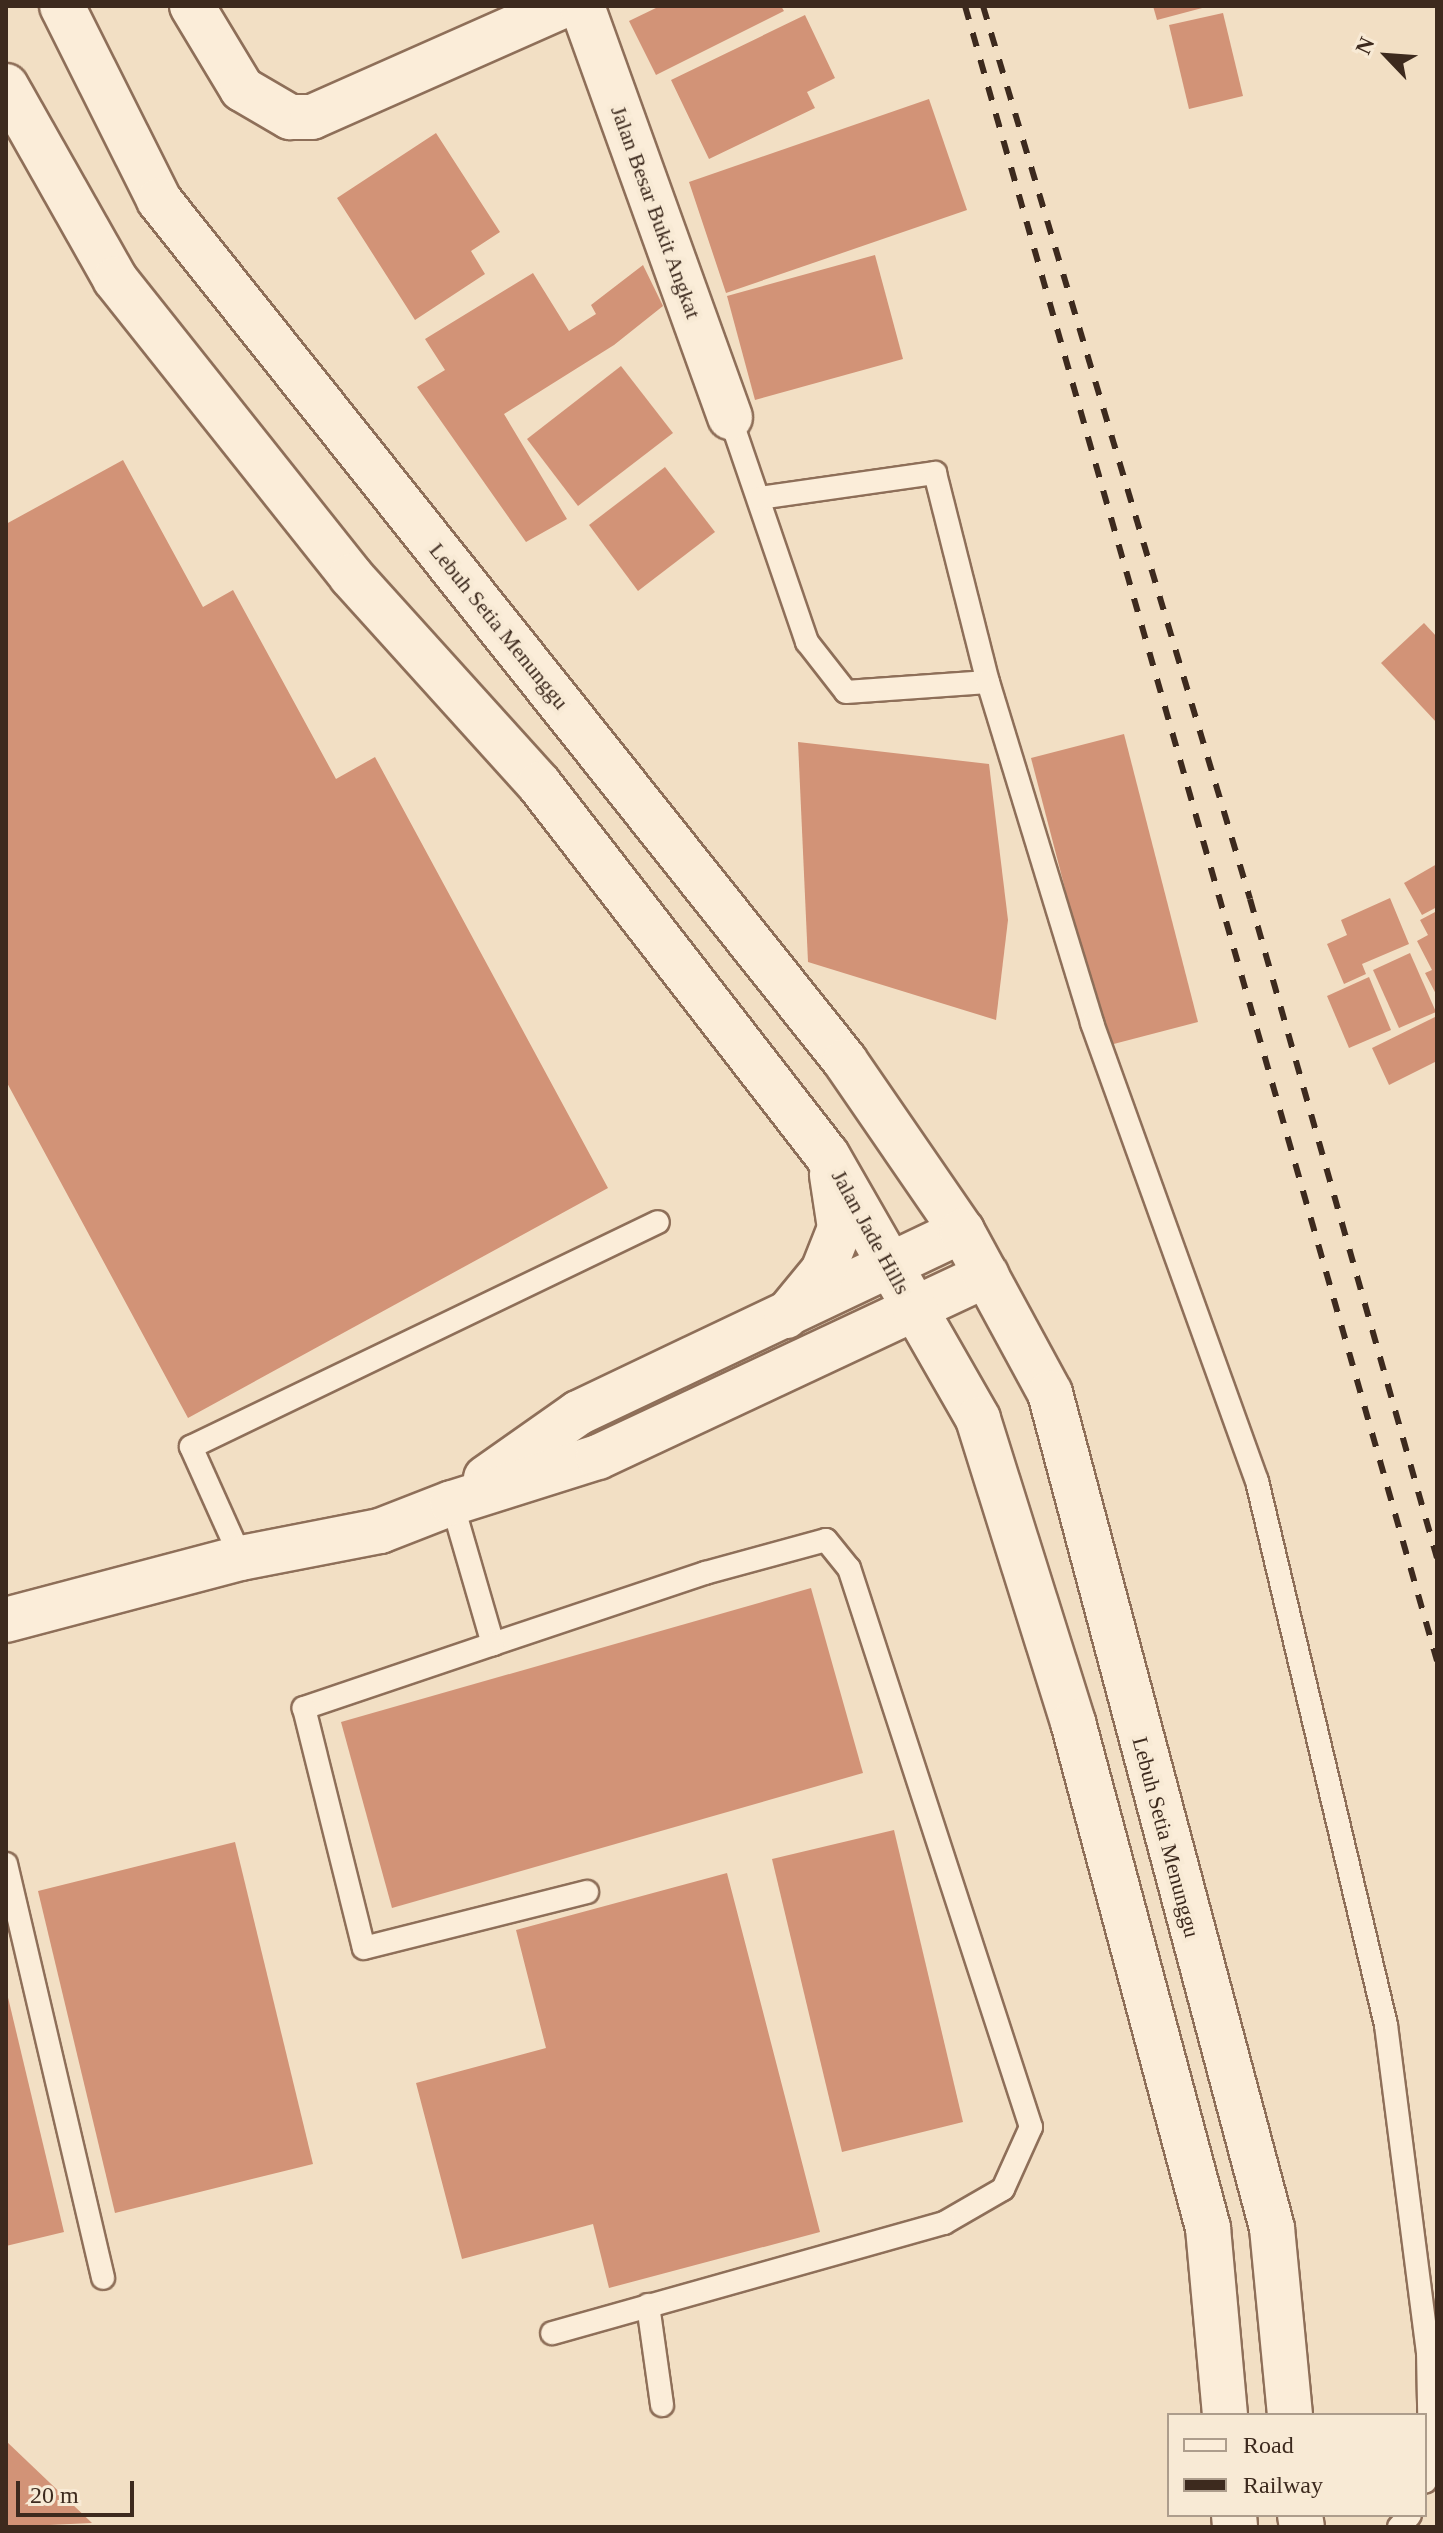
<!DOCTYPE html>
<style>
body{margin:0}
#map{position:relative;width:1443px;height:2533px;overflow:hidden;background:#f2dfc4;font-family:Georgia,serif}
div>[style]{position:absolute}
.building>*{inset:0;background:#d29377}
.roads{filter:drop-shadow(2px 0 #8e6f59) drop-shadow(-2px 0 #8e6f59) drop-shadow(0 2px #8e6f59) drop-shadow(0 -2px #8e6f59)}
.service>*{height:22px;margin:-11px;padding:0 11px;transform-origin:11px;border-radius:11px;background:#fbedd9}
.minor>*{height:44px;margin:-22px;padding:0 22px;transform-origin:22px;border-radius:22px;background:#fbedd9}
.tertiary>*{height:44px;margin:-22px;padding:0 22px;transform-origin:22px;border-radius:22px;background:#fbedd9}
.rail>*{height:6px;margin-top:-3px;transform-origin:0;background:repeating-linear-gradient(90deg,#3d2a1e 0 14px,transparent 0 28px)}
span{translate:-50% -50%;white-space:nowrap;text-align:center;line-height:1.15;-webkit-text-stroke:8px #f8ead5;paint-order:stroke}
.street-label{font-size:22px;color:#3d2a1e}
.frame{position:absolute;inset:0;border:8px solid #3d2a1e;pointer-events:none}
.legend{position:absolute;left:1167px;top:2413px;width:260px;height:104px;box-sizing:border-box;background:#f8ead5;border:2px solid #ad9d8c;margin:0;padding:10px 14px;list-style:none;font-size:24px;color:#3d2a1e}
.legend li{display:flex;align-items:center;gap:16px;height:40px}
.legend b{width:40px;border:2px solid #ad9d8c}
.north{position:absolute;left:1347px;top:16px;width:80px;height:80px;-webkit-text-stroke:6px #f8ead5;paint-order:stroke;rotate:295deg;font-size:22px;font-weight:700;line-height:32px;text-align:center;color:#3d2a1e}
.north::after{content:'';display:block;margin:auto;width:28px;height:36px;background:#3d2a1e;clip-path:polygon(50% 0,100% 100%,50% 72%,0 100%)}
.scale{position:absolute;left:16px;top:2481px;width:118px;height:36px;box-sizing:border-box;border:4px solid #3d2a1e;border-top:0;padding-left:10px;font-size:24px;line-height:28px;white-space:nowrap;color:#3d2a1e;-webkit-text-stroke:6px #f8ead5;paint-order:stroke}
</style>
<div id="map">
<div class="building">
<i style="clip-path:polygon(660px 6px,781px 6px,784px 11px,656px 75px,629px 21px)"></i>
<i style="clip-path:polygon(1153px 6px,1206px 6px,1206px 7px,1157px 20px)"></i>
<i style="clip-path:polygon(1223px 13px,1243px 96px,1189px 109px,1169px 25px)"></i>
<i style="clip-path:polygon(805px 15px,835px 78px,807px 92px,815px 108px,709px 159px,671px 80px)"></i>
<i style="clip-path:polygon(929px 99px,967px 210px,726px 293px,689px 182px)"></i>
<i style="clip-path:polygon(436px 133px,500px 232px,471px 251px,485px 274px,415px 320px,337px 198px)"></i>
<i style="clip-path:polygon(875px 255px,903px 359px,755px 400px,727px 296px)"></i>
<i style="clip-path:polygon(643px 265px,663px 306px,614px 345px,504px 414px,567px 519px,526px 542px,417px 387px,445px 370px,425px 339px,533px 273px,569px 331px,596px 314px,591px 305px)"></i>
<i style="clip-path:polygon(621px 366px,673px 433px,578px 506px,527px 439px)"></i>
<i style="clip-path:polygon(123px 460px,203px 607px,233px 590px,336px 779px,375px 757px,608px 1188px,188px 1418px,6px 1081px,6px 524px)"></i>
<i style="clip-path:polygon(665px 467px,715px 532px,638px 591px,589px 525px)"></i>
<i style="clip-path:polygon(1424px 623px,1437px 637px,1437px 723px,1381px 663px)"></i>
<i style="clip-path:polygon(1124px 734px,1198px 1022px,1106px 1046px,1031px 758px)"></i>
<i style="clip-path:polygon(798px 742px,989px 764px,1008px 920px,996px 1020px,808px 962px)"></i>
<i style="clip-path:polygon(1437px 864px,1437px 907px,1422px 915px,1404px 883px)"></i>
<i style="clip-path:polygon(1390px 898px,1409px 944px,1362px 964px,1366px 974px,1344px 984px,1327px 944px,1347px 935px,1341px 920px)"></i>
<i style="clip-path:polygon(1437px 911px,1437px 996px,1425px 973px,1432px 970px,1417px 941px,1428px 935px,1420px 920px)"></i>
<i style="clip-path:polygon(1410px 953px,1436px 1012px,1399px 1028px,1373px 970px)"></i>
<i style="clip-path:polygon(1369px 977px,1391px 1030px,1349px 1048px,1327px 996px)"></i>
<i style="clip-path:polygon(1437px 1016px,1437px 1061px,1389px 1085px,1372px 1048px)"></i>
<i style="clip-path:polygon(811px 1588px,863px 1773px,392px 1908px,341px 1722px)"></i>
<i style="clip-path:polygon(894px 1830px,963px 2122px,842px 2152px,772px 1859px)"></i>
<i style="clip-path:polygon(235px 1842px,313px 2164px,115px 2213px,38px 1891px)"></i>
<i style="clip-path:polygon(727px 1873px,820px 2232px,609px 2288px,593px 2224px,462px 2259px,416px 2083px,546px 2048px,516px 1930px)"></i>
<i style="clip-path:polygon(6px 1989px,64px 2232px,6px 2246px)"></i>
<i style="clip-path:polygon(6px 2441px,92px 2523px,6px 2527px)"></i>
</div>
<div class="roads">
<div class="service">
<i style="left:730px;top:417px;width:238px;rotate:71.1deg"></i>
<i style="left:807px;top:642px;width:63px;rotate:52deg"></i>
<i style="left:846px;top:692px;width:142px;rotate:-4deg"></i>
<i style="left:759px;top:498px;width:178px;rotate:-8.1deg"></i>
<i style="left:935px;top:473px;width:216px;rotate:75.8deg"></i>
<i style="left:988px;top:682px;width:357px;rotate:73deg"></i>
<i style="left:1092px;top:1023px;width:487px;rotate:70.2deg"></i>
<i style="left:1257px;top:1481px;width:559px;rotate:76.66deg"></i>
<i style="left:1386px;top:2025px;width:329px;rotate:82.7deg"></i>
<i style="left:1428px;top:2351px;width:100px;rotate:88.9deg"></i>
<i style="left:1430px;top:2451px;width:31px;rotate:99deg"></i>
<i style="left:452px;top:1503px;width:147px;rotate:73.8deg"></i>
<i style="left:493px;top:1644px;width:224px;rotate:-18.5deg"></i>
<i style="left:705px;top:1573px;width:125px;rotate:-15.3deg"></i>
<i style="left:826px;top:1540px;width:36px;rotate:51deg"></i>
<i style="left:849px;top:1568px;width:588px;rotate:71.97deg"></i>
<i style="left:1031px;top:2127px;width:68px;rotate:114.3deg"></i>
<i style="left:1003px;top:2189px;width:68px;rotate:150deg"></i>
<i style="left:944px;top:2223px;width:407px;rotate:164.3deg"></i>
<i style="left:241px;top:1558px;width:122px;rotate:-114.2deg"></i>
<i style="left:191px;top:1447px;width:518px;rotate:-25.72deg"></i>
<i style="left:493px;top:1644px;width:200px;rotate:161.3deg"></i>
<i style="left:304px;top:1708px;width:247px;rotate:76deg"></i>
<i style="left:364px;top:1948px;width:230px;rotate:-14.1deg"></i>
<i style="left:6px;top:1864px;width:425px;rotate:76.8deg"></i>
<i style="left:648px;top:2305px;width:101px;rotate:82deg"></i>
<i style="left:1399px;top:2527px;width:16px;rotate:-47deg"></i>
</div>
<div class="minor">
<i style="left:192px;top:6px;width:97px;rotate:58.9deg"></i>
<i style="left:242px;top:89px;width:56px;rotate:30.3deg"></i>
<i style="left:290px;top:117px;width:22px"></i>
<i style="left:312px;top:117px;width:274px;rotate:-23.9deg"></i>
<i style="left:582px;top:6px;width:437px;rotate:70.2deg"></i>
<i style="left:486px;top:1478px;width:113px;rotate:-35.2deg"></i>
<i style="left:578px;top:1413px;width:425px;rotate:-25.4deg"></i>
<i style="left:6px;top:1620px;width:243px;rotate:-14.8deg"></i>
<i style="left:241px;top:1558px;width:142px;rotate:-11deg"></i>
<i style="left:380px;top:1531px;width:77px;rotate:-21.3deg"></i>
<i style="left:452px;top:1503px;width:153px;rotate:-17.5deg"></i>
<i style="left:598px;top:1457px;width:429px;rotate:-25.1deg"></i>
</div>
<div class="tertiary">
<i style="left:62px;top:6px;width:217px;rotate:63.4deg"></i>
<i style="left:159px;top:200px;width:1101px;rotate:51.45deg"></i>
<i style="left:845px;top:1061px;width:206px;rotate:55.5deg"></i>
<i style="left:962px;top:1231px;width:184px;rotate:61.5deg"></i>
<i style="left:1050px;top:1393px;width:864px;rotate:75.11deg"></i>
<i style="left:1272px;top:2228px;width:188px;rotate:84.5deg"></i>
<i style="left:6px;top:86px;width:222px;rotate:60.5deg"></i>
<i style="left:115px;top:279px;width:379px;rotate:51.5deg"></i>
<i style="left:351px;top:576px;width:280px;rotate:47.9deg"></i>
<i style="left:539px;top:784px;width:470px;rotate:52.2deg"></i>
<i style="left:827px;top:1155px;width:304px;rotate:60.2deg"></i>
<i style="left:978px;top:1419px;width:318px;rotate:72.6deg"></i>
<i style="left:1073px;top:1722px;width:524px;rotate:75.06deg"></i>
<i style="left:1208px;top:2228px;width:188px;rotate:84.8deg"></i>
<i style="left:786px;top:1316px;width:58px;rotate:-50.6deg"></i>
<i style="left:823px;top:1271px;width:46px;rotate:-68.4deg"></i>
<i style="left:840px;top:1228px;width:54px;rotate:-98.6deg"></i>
<i style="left:1234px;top:2515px;width:12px;rotate:85deg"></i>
<i style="left:1300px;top:2515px;width:12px;rotate:81deg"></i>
</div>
</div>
<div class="rail">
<i style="left:965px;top:6px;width:1721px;rotate:74.08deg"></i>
<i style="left:983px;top:6px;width:932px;rotate:73.35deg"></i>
<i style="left:1250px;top:899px;width:685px;rotate:74.16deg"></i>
</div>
<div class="street-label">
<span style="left:656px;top:212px;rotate:70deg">Jalan Besar Bukit Angkat</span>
<span style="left:499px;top:626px;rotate:51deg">Lebuh Setia Menunggu</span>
<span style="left:871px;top:1232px;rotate:61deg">Jalan Jade Hills</span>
<span style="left:1166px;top:1837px;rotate:75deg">Lebuh Setia Menunggu</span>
</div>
<div class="frame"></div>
<ul class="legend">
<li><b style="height:10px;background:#fbedd9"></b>Road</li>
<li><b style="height:10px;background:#3d2a1e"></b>Railway</li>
</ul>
<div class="north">N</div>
<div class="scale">20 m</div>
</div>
